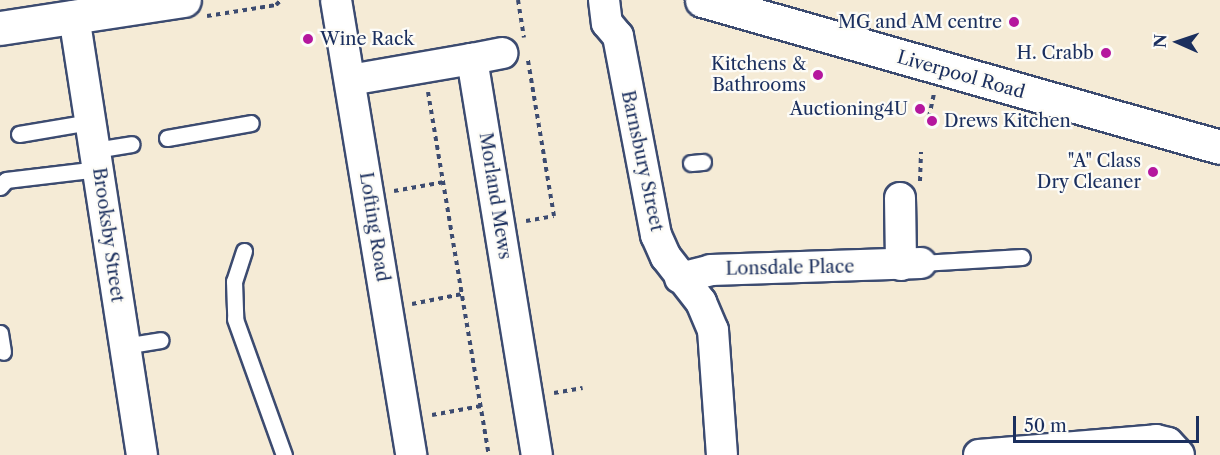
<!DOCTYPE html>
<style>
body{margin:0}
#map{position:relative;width:1220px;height:455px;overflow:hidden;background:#f5ebd6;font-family:"Libre Caslon Text",serif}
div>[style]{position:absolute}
.path>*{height:4px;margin-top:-2px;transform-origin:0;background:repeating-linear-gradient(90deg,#3c4b70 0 4.5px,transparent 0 9px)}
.roads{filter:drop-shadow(2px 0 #3c4b70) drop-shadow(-2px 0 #3c4b70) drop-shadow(0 2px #3c4b70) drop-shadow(0 -2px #3c4b70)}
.lane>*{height:15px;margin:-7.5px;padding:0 7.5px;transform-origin:7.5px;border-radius:7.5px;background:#fff}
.street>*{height:30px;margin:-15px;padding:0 15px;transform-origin:15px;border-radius:15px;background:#fff}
.secondary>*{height:33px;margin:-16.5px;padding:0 16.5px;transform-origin:16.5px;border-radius:16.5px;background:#fff}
.dots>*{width:16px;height:16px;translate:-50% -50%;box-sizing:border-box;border:3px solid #fdfcf7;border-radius:50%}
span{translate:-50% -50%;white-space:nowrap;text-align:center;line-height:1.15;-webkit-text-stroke:4.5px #fdfcf7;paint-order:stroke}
.poi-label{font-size:18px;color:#1b2f5e}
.right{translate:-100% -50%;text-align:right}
.left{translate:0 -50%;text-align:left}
.street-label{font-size:18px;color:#1b2f5e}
.north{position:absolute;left:1148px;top:12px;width:60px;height:60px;-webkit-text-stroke:4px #fdfcf7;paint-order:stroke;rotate:273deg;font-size:16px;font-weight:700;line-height:24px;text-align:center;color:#1b2f5e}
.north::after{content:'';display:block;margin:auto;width:21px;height:27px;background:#1b2f5e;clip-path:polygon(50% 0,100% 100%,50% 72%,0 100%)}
.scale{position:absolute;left:1013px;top:416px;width:186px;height:27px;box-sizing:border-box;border:3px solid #1b2f5e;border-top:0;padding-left:8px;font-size:18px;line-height:21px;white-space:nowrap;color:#1b2f5e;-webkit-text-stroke:4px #fdfcf7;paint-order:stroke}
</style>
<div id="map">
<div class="path">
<i style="left:518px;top:0;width:38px;rotate:81deg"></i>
<i style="left:207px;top:16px;width:70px;rotate:-9.1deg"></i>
<i style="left:276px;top:5px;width:7px;rotate:-45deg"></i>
<i style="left:428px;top:92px;width:368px;rotate:80.5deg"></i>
<i style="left:929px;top:117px;width:24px;rotate:-78deg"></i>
<i style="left:920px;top:181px;width:29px;rotate:-88deg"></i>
<i style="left:394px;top:191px;width:51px;rotate:-10.2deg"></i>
<i style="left:526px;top:221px;width:28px;rotate:-10deg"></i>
<i style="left:554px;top:216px;width:158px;rotate:-99.5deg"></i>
<i style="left:412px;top:304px;width:51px;rotate:-11.3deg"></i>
<i style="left:554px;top:393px;width:29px;rotate:-10deg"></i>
<i style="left:432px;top:415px;width:50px;rotate:-10.4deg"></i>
</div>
<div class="roads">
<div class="lane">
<i style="left:19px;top:134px;width:71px;rotate:-9.7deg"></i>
<i style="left:167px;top:138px;width:85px;rotate:-10.1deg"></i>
<i style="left:95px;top:150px;width:37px;rotate:-9deg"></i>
<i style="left:691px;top:163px;width:12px;rotate:-5deg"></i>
<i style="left:0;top:187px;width:9px;rotate:-49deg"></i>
<i style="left:6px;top:180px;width:93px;rotate:-6.8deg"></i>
<i style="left:244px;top:251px;width:32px;rotate:108deg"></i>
<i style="left:234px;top:281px;width:38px;rotate:88deg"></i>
<i style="left:235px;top:319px;width:145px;rotate:70.2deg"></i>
<i style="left:921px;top:263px;width:101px;rotate:-3.4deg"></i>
<i style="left:0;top:333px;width:19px;rotate:81deg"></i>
<i style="left:124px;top:346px;width:37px;rotate:-9deg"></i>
</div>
<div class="street">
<i style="left:336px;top:0;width:461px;rotate:80.6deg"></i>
<i style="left:604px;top:0;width:23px;rotate:83deg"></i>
<i style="left:607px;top:23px;width:17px;rotate:50deg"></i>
<i style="left:618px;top:36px;width:203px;rotate:79.2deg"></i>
<i style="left:656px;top:235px;width:24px;rotate:66deg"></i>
<i style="left:666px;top:257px;width:57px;rotate:52.1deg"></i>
<i style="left:701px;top:302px;width:30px;rotate:67deg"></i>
<i style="left:713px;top:330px;width:125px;rotate:85.9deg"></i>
<i style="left:74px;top:16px;width:444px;rotate:81.2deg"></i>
<i style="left:472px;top:59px;width:31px;rotate:-11deg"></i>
<i style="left:350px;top:80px;width:124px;rotate:-9.8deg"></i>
<i style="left:472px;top:59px;width:401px;rotate:80.7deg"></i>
<i style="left:900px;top:198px;width:67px;rotate:89.1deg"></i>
<i style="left:680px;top:278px;width:32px;rotate:-14deg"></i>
<i style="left:711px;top:270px;width:210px;rotate:-1.9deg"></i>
<i style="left:979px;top:455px;width:178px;rotate:-4.8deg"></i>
<i style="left:1156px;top:440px;width:12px;rotate:14deg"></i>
<i style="left:1168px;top:443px;width:16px;rotate:47deg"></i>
</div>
<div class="secondary">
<i style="left:702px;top:0;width:538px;rotate:15.84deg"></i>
<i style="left:0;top:28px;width:186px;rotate:-8.7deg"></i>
</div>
</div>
<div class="dots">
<i style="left:1014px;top:22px;background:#b5179e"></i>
<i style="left:308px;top:39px;background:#b5179e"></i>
<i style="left:1106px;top:53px;background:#b5179e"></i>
<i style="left:818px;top:75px;background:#b5179e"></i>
<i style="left:920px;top:109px;background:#b5179e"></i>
<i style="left:932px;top:121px;background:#b5179e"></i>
<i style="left:1153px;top:172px;background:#b5179e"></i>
</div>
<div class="poi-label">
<span class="right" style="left:1002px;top:22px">MG and AM centre</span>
<span class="left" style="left:320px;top:39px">Wine Rack</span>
<span class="right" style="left:1094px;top:53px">H. Crabb</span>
<span class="right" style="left:806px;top:75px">Kitchens &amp;<br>Bathrooms</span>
<span class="right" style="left:908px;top:109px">Auctioning4U</span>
<span class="left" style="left:944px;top:121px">Drews Kitchen</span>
<span class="right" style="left:1141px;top:172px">"A" Class<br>Dry Cleaner</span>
</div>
<div class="street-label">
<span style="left:961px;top:75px;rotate:16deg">Liverpool Road</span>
<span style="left:642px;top:161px;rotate:78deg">Barnsbury Street</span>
<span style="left:495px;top:196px;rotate:81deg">Morland Mews</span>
<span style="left:374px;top:227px;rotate:81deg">Lofting Road</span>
<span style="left:108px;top:235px;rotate:82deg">Brooksby Street</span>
<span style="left:790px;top:268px;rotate:-1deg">Lonsdale Place</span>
</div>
<div class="north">N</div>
<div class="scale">50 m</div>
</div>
